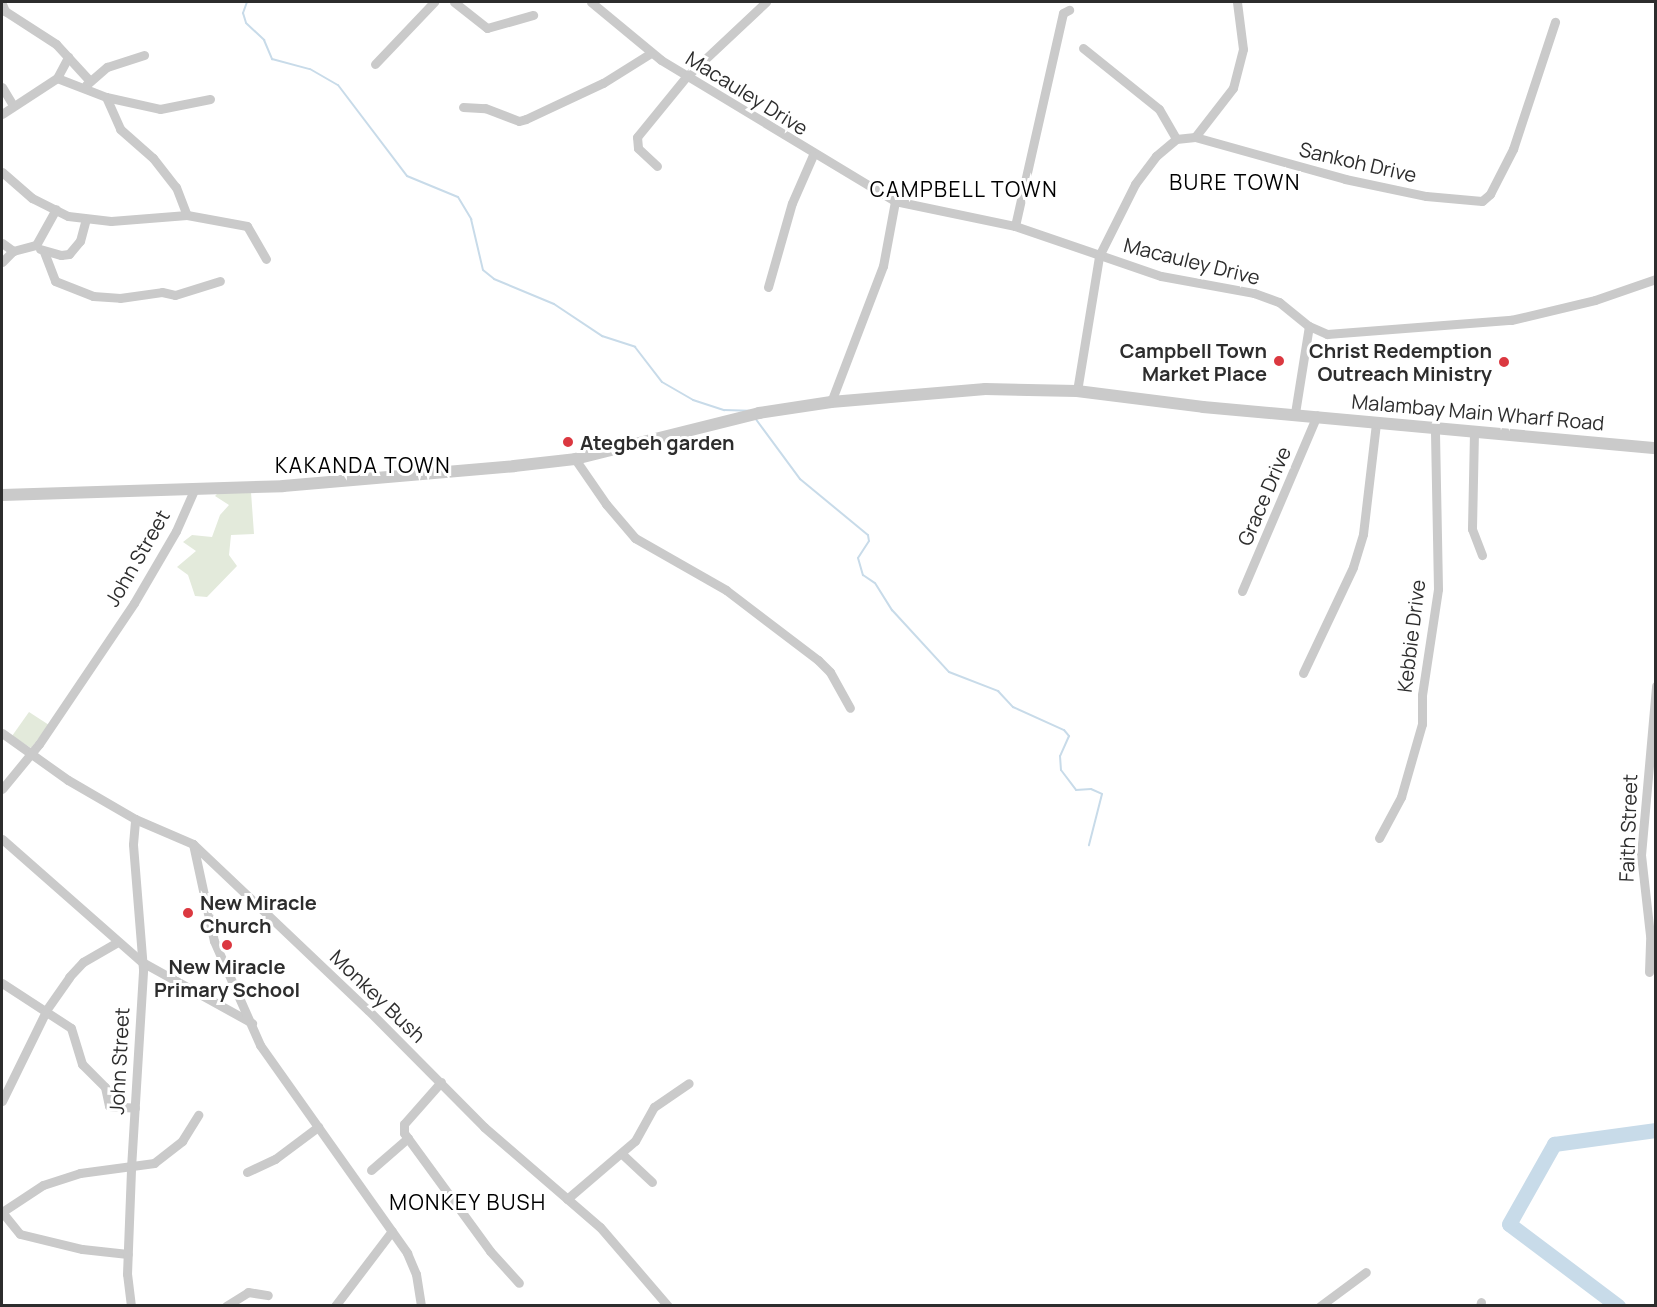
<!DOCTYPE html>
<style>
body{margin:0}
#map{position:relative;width:1657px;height:1307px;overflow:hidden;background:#fff;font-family:Manrope,sans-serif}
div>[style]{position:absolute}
.green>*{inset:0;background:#e3eadb}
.stream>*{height:2px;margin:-1px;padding:0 1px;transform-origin:1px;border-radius:1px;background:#c8dbe9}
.river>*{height:15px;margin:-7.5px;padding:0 7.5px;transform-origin:7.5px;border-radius:7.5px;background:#c8dbe9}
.minor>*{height:9px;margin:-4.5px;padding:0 4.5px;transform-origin:4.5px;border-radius:4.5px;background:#cacaca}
.tertiary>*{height:12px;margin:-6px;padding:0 6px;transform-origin:6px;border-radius:6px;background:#cacaca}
.dots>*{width:16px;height:16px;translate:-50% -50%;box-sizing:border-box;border:3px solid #fff;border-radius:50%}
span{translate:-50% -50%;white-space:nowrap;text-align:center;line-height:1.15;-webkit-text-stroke:6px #fff;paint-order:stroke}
.street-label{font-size:20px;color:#2d2d2d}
.poi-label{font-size:20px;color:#2d2d2d;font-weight:700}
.right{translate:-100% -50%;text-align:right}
.left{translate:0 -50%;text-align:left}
.neighbourhood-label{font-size:21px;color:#000;letter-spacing:1.5px}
.frame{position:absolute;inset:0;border:3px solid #2d2d2d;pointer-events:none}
</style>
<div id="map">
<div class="green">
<i style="clip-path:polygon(219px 492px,251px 492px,254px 534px,231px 535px,229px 555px,237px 566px,207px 597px,195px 596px,188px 575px,177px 567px,196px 551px,183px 542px,192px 535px,212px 537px,220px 515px,229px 505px,215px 496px)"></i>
<i style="clip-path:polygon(29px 712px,49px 725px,31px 748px,12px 736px)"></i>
</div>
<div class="stream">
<i style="left:247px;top:2px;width:12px;rotate:110deg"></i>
<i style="left:243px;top:13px;width:10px;rotate:73deg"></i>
<i style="left:246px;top:23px;width:25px;rotate:43deg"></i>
<i style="left:264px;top:40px;width:21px;rotate:67deg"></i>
<i style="left:272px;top:59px;width:39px;rotate:15deg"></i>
<i style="left:310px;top:69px;width:32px;rotate:30deg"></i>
<i style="left:338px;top:85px;width:114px;rotate:52.8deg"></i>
<i style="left:407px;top:176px;width:55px;rotate:22.4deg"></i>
<i style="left:458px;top:197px;width:26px;rotate:59deg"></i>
<i style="left:471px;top:219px;width:52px;rotate:76.8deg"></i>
<i style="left:483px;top:270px;width:14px;rotate:39deg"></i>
<i style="left:494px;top:279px;width:65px;rotate:22.6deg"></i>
<i style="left:554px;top:304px;width:58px;rotate:33.7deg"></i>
<i style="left:602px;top:336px;width:35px;rotate:18deg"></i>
<i style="left:635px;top:347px;width:44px;rotate:52.4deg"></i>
<i style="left:662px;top:382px;width:36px;rotate:30deg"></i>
<i style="left:693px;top:400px;width:33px;rotate:18deg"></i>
<i style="left:724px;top:410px;width:25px;rotate:2deg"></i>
<i style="left:755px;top:418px;width:76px;rotate:53.6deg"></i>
<i style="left:800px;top:479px;width:88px;rotate:39.5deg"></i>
<i style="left:868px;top:535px;width:6px;rotate:81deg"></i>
<i style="left:869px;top:541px;width:20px;rotate:123deg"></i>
<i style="left:858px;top:558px;width:18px;rotate:74deg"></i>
<i style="left:863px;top:575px;width:14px;rotate:34deg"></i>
<i style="left:875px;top:583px;width:32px;rotate:58deg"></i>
<i style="left:892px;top:610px;width:84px;rotate:47.4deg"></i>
<i style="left:949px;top:672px;width:53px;rotate:21.2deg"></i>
<i style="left:998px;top:691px;width:22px;rotate:47deg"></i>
<i style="left:1013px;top:707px;width:56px;rotate:24.3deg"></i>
<i style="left:1064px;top:730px;width:8px;rotate:50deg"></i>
<i style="left:1069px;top:736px;width:22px;rotate:114deg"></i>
<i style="left:1060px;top:756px;width:14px;rotate:86deg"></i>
<i style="left:1061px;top:770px;width:25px;rotate:53deg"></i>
<i style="left:1076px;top:790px;width:15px;rotate:-4deg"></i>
<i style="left:1091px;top:789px;width:12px;rotate:24deg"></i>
<i style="left:1102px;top:794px;width:53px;rotate:104.3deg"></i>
</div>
<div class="river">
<i style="left:1618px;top:1306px;width:136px;rotate:-143deg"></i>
<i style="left:1509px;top:1224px;width:92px;rotate:-60.6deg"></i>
<i style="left:1554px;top:1144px;width:103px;rotate:-7.8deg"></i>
</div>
<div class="minor">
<i style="left:454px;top:2px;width:42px;rotate:38.2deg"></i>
<i style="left:487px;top:28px;width:48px;rotate:-15.8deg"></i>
<i style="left:591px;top:2px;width:91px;rotate:39.6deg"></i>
<i style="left:661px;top:60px;width:273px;rotate:31.1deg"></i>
<i style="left:895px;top:201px;width:123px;rotate:11.8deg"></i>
<i style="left:1015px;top:226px;width:154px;rotate:18.9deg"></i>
<i style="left:1161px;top:276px;width:95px;rotate:10.4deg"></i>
<i style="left:1254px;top:293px;width:27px;rotate:20deg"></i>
<i style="left:1279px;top:302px;width:38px;rotate:39deg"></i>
<i style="left:1309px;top:326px;width:20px;rotate:24deg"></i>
<i style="left:1327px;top:334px;width:185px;rotate:-4.4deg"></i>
<i style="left:1511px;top:320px;width:86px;rotate:-13.4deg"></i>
<i style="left:1595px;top:300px;width:65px;rotate:-19deg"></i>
<i style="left:2px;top:4px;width:8px;rotate:67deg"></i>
<i style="left:5px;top:11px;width:61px;rotate:32.9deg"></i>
<i style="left:56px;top:44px;width:49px;rotate:47.5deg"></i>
<i style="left:1083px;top:48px;width:97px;rotate:38.8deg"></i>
<i style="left:1159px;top:109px;width:34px;rotate:60deg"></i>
<i style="left:375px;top:64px;width:86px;rotate:-46.4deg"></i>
<i style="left:57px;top:78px;width:24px;rotate:-62deg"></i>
<i style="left:86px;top:85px;width:28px;rotate:-41deg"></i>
<i style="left:107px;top:67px;width:39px;rotate:-18deg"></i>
<i style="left:2px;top:87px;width:21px;rotate:59deg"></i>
<i style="left:106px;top:97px;width:35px;rotate:66deg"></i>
<i style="left:120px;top:129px;width:44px;rotate:41.3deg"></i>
<i style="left:153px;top:158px;width:37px;rotate:52deg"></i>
<i style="left:176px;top:187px;width:30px;rotate:69deg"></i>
<i style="left:187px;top:215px;width:61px;rotate:10.4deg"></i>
<i style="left:247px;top:226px;width:38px;rotate:60deg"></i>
<i style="left:463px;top:107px;width:22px;rotate:3deg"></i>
<i style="left:485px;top:108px;width:36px;rotate:21deg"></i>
<i style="left:519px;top:121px;width:7px;rotate:-16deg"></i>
<i style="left:526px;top:119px;width:85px;rotate:-25.1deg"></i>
<i style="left:603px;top:83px;width:57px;rotate:-32deg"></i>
<i style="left:2px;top:114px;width:66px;rotate:-33.2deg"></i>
<i style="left:57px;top:78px;width:53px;rotate:21.2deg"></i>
<i style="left:106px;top:97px;width:55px;rotate:12.5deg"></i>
<i style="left:160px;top:109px;width:51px;rotate:-11.3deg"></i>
<i style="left:1195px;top:137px;width:62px;rotate:-52.2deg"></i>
<i style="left:1233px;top:88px;width:40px;rotate:-75.6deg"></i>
<i style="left:1243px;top:49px;width:47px;rotate:-97.3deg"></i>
<i style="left:657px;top:166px;width:26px;rotate:-137deg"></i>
<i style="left:638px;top:148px;width:11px;rotate:-95deg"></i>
<i style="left:637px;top:137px;width:77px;rotate:-50.8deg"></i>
<i style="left:686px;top:77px;width:110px;rotate:-43.2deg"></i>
<i style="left:2px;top:172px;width:40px;rotate:41deg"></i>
<i style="left:32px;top:198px;width:40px;rotate:26.6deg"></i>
<i style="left:68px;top:216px;width:43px;rotate:6.6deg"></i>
<i style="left:111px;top:221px;width:76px;rotate:-4.5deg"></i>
<i style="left:1015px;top:226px;width:218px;rotate:-77.3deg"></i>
<i style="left:1063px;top:13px;width:7px;rotate:-27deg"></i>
<i style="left:2px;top:243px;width:14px;rotate:36deg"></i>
<i style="left:40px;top:249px;width:22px;rotate:16deg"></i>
<i style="left:61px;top:255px;width:8px;rotate:-7deg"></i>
<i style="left:69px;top:254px;width:17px;rotate:-50deg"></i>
<i style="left:80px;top:241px;width:23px;rotate:-75deg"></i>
<i style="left:44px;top:252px;width:31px;rotate:69deg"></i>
<i style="left:55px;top:281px;width:41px;rotate:21.5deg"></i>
<i style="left:93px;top:296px;width:27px;rotate:4deg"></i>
<i style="left:120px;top:298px;width:42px;rotate:-8.1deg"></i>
<i style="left:162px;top:292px;width:13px;rotate:13deg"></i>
<i style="left:175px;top:295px;width:47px;rotate:-17.3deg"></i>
<i style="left:2px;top:262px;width:16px;rotate:-45deg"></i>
<i style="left:13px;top:251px;width:24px;rotate:-15deg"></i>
<i style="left:36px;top:245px;width:41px;rotate:-60.9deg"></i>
<i style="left:768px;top:287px;width:87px;rotate:-74.1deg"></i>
<i style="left:792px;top:203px;width:52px;rotate:-66.4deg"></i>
<i style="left:1077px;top:391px;width:137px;rotate:-80.7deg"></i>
<i style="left:1099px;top:256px;width:80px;rotate:-63.4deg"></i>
<i style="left:1135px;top:184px;width:35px;rotate:-53deg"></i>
<i style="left:1156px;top:156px;width:26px;rotate:-40deg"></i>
<i style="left:1176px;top:139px;width:19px;rotate:-6deg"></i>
<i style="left:1195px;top:137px;width:156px;rotate:15.6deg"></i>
<i style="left:1345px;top:179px;width:83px;rotate:11.9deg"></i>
<i style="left:1426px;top:196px;width:56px;rotate:5.1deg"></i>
<i style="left:1482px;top:201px;width:11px;rotate:-41deg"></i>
<i style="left:1490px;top:194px;width:51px;rotate:-62.9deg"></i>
<i style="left:1513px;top:149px;width:134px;rotate:-71.7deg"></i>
<i style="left:831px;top:402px;width:146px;rotate:-69.1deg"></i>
<i style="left:883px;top:266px;width:66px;rotate:-79.5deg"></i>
<i style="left:1295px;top:413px;width:88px;rotate:-80.9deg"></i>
<i style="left:1474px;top:432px;width:97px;rotate:91.2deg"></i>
<i style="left:1472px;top:529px;width:28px;rotate:69deg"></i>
<i style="left:575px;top:459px;width:55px;rotate:55.4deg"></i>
<i style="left:606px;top:504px;width:45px;rotate:49.5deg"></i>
<i style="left:635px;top:538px;width:105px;rotate:29.7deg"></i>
<i style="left:726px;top:590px;width:116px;rotate:37.3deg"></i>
<i style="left:818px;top:660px;width:17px;rotate:45deg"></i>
<i style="left:830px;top:672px;width:41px;rotate:60.9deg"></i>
<i style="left:1242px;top:591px;width:191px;rotate:-66.9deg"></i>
<i style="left:1303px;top:673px;width:117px;rotate:-64.7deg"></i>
<i style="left:1353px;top:567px;width:34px;rotate:-73deg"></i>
<i style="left:1363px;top:534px;width:112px;rotate:-83.3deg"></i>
<i style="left:2px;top:733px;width:81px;rotate:35.5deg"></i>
<i style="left:68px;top:780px;width:78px;rotate:30.2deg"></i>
<i style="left:135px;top:819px;width:63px;rotate:23.3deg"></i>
<i style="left:193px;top:844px;width:241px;rotate:43.5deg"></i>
<i style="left:368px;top:1010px;width:165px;rotate:45.2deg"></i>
<i style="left:484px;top:1127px;width:153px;rotate:40.8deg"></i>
<i style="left:600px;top:1227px;width:104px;rotate:49.3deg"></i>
<i style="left:2px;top:789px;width:58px;rotate:-50.6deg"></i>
<i style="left:39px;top:744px;width:170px;rotate:-56deg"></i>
<i style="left:134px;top:603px;width:83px;rotate:-59.7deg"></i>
<i style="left:176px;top:531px;width:47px;rotate:-66.2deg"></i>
<i style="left:1379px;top:838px;width:47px;rotate:-61.8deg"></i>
<i style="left:1401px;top:797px;width:76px;rotate:-74deg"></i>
<i style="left:1422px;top:724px;width:29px;rotate:-90deg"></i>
<i style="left:1422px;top:695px;width:107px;rotate:-81.4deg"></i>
<i style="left:1438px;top:589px;width:159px;rotate:-91.1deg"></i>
<i style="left:2px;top:839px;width:186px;rotate:41.3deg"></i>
<i style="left:142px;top:962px;width:126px;rotate:29deg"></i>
<i style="left:193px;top:844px;width:99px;rotate:77.8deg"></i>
<i style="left:214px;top:941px;width:114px;rotate:66.1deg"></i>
<i style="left:260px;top:1045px;width:255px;rotate:54.7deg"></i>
<i style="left:407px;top:1253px;width:23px;rotate:67deg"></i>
<i style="left:416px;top:1274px;width:32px;rotate:81deg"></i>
<i style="left:1649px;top:972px;width:37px;rotate:-88deg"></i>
<i style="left:1650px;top:935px;width:81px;rotate:-96.4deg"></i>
<i style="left:1641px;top:855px;width:170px;rotate:-84.9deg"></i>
<i style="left:2px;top:983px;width:82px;rotate:33.1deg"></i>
<i style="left:71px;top:1028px;width:38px;rotate:73deg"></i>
<i style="left:82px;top:1064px;width:33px;rotate:45deg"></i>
<i style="left:105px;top:1087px;width:19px;rotate:78deg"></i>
<i style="left:109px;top:1106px;width:26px;rotate:4deg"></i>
<i style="left:441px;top:1082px;width:56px;rotate:131.4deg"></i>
<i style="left:404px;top:1124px;width:9px;rotate:90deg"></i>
<i style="left:404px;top:1133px;width:146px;rotate:53.9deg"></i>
<i style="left:490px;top:1251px;width:43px;rotate:47.8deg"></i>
<i style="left:2px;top:1101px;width:102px;rotate:-63.9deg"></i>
<i style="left:47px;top:1009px;width:39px;rotate:-55deg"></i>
<i style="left:69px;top:977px;width:21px;rotate:-47deg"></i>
<i style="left:83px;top:962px;width:38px;rotate:-30deg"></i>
<i style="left:622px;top:1154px;width:41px;rotate:43deg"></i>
<i style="left:371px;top:1170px;width:49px;rotate:-40.9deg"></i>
<i style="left:247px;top:1172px;width:31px;rotate:-25deg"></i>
<i style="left:275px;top:1159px;width:54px;rotate:-36.7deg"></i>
<i style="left:567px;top:1199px;width:89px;rotate:-40.5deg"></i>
<i style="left:635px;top:1141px;width:39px;rotate:-61deg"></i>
<i style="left:654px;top:1107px;width:42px;rotate:-34.4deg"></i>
<i style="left:2px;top:1212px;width:49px;rotate:-33.4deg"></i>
<i style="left:43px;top:1185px;width:39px;rotate:-18deg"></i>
<i style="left:80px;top:1173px;width:75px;rotate:-7.7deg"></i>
<i style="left:154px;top:1163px;width:36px;rotate:-38deg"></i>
<i style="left:182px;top:1141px;width:31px;rotate:-58deg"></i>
<i style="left:2px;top:1212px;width:28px;rotate:51deg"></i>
<i style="left:20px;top:1234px;width:64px;rotate:13.6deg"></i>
<i style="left:82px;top:1249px;width:46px;rotate:6.2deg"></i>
<i style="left:131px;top:1306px;width:32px;rotate:-97deg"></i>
<i style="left:127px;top:1274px;width:106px;rotate:-87.8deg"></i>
<i style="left:131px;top:1168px;width:199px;rotate:-86.5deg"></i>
<i style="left:143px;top:969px;width:125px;rotate:-94.6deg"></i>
<i style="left:133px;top:844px;width:25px;rotate:-85deg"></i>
<i style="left:226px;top:1306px;width:26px;rotate:-32deg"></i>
<i style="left:248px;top:1292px;width:20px;rotate:9deg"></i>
<i style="left:335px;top:1306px;width:94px;rotate:-52.8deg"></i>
<i style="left:1320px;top:1306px;width:57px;rotate:-36.5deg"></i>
<i style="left:1480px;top:1306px;width:4px;rotate:-76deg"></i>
</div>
<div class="tertiary">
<i style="left:2px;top:495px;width:281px;rotate:-1.8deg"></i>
<i style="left:283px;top:486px;width:232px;rotate:-4.9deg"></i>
<i style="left:514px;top:466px;width:61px;rotate:-6.5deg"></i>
<i style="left:575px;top:459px;width:190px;rotate:-14deg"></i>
<i style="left:759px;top:413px;width:73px;rotate:-8.7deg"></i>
<i style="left:831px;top:402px;width:155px;rotate:-4.8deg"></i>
<i style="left:985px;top:389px;width:92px;rotate:1.2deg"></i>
<i style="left:1077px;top:391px;width:127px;rotate:7.2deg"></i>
<i style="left:1203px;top:407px;width:455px;rotate:5.2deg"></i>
</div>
<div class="dots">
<i style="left:1279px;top:361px;background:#db3840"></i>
<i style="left:1504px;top:362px;background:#db3840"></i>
<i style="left:568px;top:442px;background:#db3840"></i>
<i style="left:188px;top:913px;background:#db3840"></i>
<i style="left:227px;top:945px;background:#db3840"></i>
</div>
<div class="street-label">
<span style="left:747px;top:93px;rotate:32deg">Macauley Drive</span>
<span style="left:1358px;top:162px;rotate:13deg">Sankoh Drive</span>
<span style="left:1192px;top:261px;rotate:14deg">Macauley Drive</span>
<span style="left:1478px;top:412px;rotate:5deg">Malambay Main Wharf Road</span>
<span style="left:1264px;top:496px;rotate:-67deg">Grace Drive</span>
<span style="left:137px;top:558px;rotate:-60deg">John Street</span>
<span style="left:1411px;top:636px;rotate:-83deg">Kebbie Drive</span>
<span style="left:1628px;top:828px;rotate:-88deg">Faith Street</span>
<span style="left:378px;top:996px;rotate:44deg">Monkey Bush</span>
<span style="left:119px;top:1061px;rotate:-87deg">John Street</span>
</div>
<div class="poi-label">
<span class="right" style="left:1267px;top:362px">Campbell Town<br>Market Place</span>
<span class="right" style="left:1492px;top:362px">Christ Redemption<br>Outreach Ministry</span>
<span class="left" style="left:580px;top:442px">Ategbeh garden</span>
<span class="left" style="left:200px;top:914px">New Miracle<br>Church</span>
<span style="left:227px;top:978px">New Miracle<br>Primary School</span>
</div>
<div class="neighbourhood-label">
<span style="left:1235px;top:182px">BURE TOWN</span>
<span style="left:964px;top:189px">CAMPBELL TOWN</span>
<span style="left:363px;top:465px">KAKANDA TOWN</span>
<span style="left:468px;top:1202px">MONKEY BUSH</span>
</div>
<div class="frame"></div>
</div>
